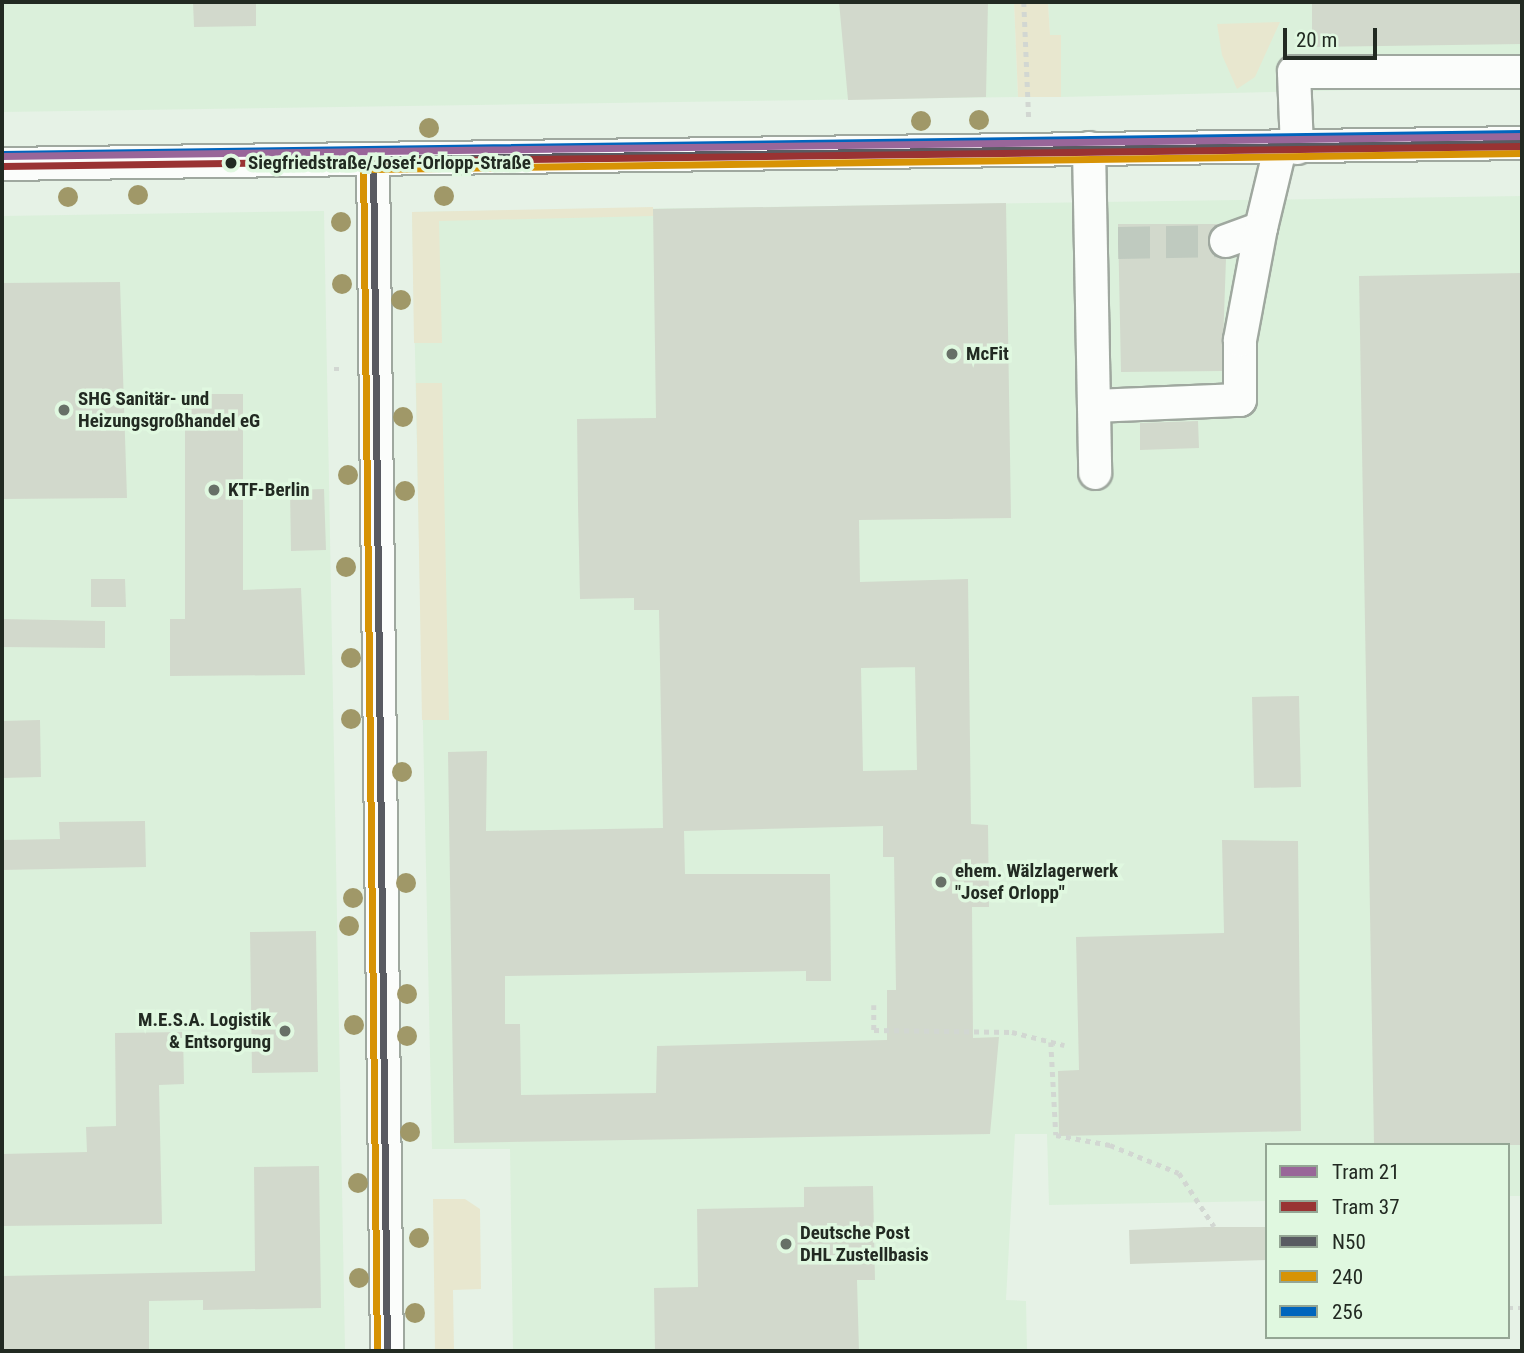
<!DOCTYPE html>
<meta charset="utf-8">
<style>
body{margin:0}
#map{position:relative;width:1524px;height:1353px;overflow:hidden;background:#e6f2e6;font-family:"Roboto Condensed",sans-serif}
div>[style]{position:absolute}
.built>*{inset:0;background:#dbf0db}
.green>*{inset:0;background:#e8e7cf}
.building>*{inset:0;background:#d2d9cc}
.minor-tunnel>*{height:32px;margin-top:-16px;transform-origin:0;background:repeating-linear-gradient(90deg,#bfcabf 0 32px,transparent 0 48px)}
.path>*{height:4.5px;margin-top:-2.25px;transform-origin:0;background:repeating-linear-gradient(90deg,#d2d7d2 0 5px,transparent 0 10px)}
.roads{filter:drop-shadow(2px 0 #9fa89f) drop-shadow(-2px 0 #9fa89f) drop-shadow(0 2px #9fa89f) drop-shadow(0 -2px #9fa89f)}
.minor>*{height:32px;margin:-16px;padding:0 16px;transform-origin:16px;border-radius:16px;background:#fbfdfb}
.bus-1>*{height:7px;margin:-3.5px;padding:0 3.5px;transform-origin:3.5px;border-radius:3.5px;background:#595b62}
.bus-2>*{height:7px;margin:-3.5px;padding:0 3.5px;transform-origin:3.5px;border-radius:3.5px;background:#d79305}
.bus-3>*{height:7px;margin:-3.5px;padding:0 3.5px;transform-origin:3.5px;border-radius:3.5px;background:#0065bd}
.tram-1>*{height:7px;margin:-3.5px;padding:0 3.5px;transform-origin:3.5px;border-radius:3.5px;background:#969}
.tram-2>*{height:7px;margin:-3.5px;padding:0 3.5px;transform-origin:3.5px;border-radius:3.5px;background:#933}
.trees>*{width:20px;height:20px;margin:-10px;border-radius:50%;background:#a09868}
.dots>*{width:19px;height:19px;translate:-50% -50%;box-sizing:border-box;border:4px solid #e0f8e0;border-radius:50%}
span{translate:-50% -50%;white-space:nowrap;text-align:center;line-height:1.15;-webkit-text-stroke:7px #e0f8e0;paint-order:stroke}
.stop-label{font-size:19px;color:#222a22;font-weight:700}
.left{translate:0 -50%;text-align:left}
.poi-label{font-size:19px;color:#222a22;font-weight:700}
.right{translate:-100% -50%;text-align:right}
.frame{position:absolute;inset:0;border:4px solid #222a22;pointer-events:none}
.legend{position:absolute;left:1265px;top:1143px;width:245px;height:196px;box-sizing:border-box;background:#e0f8e0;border:2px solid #94a694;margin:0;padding:9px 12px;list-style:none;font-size:21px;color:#222a22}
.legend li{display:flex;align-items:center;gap:14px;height:35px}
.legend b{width:35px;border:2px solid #94a694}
.scale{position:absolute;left:1283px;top:28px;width:94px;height:32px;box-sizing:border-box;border:4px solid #222a22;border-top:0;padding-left:9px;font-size:21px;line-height:24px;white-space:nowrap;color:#222a22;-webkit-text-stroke:5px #e0f8e0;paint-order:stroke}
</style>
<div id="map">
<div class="built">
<i style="clip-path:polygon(2px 2px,1014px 2px,1018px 97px,2px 112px)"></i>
<i style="clip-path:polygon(1048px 2px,1522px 2px,1522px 86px,1061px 97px,1061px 35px,1050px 36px)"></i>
<i style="clip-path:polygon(1522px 196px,1522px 1196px,1508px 1196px,1508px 1145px,1267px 1145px,1267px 1201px,1049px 1205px,1047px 1134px,1015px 1134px,1006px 1300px,1026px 1301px,1027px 1351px,513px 1351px,510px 1149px,432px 1149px,412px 212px)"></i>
<i style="clip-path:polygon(324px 211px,345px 1351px,2px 1351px,2px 216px)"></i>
</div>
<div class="green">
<i style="clip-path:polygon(1014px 2px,1048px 2px,1050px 35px,1061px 35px,1061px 97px,1018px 97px)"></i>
<i style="clip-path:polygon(1280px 22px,1255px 77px,1237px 89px,1222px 55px,1217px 24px)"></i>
<i style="clip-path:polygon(653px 207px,653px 216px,439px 221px,442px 343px,414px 343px,412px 212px)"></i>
<i style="clip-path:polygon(416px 383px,442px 383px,449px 720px,422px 720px)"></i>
<i style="clip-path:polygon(433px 1199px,465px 1199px,480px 1209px,481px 1289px,453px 1290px,454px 1351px,435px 1351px)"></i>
</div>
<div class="building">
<i style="clip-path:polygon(193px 2px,256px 2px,256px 26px,194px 27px)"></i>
<i style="clip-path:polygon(839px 2px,988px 2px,986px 97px,848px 100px)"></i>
<i style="clip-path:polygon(1312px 2px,1522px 2px,1522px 44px,1312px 47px)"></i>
<i style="clip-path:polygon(evenodd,1006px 203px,1011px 518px,859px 520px,860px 582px,968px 579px,971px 824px,988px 825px,989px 907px,972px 907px,973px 1038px,999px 1037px,990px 1134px,454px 1143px,448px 752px,487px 751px,486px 831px,663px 828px,659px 610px,634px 610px,634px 598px,580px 599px,578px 505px,577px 419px,656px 418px,653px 209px,1006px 203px,915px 667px,917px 770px,863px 771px,861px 668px,915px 667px,1006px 203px,883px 826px,883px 857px,894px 857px,896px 990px,887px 990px,887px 1040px,657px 1046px,656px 1093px,521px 1095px,520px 1024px,505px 1024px,505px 976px,806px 971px,806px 981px,831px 981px,830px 874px,685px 874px,684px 831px,883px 826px)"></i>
<i style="clip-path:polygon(1118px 224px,1220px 224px,1208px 239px,1214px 255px,1226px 259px,1222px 371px,1121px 372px)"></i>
<i style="clip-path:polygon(1522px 273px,1522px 1145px,1374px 1145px,1359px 276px)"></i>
<i style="clip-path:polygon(120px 282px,127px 498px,2px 499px,2px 283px)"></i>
<i style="clip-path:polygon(185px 394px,243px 394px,243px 590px,301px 588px,305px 675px,170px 676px,170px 619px,185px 619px)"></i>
<i style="clip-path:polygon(1198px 421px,1199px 448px,1140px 450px,1140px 423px)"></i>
<i style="clip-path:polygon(324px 489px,326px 550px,291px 551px,290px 490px)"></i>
<i style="clip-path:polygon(91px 579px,125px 579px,126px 607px,91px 607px)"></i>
<i style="clip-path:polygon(2px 619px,105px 621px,105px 648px,2px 647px)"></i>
<i style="clip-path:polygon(1299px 696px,1301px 787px,1254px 788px,1252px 697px)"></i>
<i style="clip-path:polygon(40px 720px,41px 777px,2px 778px,2px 721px)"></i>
<i style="clip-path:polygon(145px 821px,146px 867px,2px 870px,2px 840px,60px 839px,59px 822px)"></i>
<i style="clip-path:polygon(1222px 840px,1298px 841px,1301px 1131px,1059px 1136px,1058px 1071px,1079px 1070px,1076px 937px,1224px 933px)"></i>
<i style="clip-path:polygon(316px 931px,318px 1072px,252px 1073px,250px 932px)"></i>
<i style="clip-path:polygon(183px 1032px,184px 1084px,159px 1085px,162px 1224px,2px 1226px,2px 1154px,87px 1152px,86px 1127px,116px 1126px,115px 1033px)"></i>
<i style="clip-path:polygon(319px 1166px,321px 1308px,203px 1310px,203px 1300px,149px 1301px,149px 1351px,2px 1351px,2px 1276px,255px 1271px,254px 1167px)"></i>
<i style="clip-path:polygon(873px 1186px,875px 1280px,857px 1280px,859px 1351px,655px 1351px,654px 1288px,698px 1287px,697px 1209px,804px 1207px,804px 1187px)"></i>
<i style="clip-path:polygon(1204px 1227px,1267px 1227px,1267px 1260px,1130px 1264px,1129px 1230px)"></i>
</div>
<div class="minor-tunnel">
<i style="left:1118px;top:243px;width:108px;rotate:-1.1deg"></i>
</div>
<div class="path">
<i style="left:1024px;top:2px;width:119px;rotate:87.6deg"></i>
<i style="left:334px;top:369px;width:10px"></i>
<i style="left:874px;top:1005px;width:25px;rotate:90deg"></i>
<i style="left:874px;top:1030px;width:138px;rotate:0.8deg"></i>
<i style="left:1012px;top:1032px;width:54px;rotate:14deg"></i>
<i style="left:1051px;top:1042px;width:93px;rotate:86.9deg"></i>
<i style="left:1056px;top:1135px;width:55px;rotate:10.5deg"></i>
<i style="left:1110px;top:1145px;width:74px;rotate:22.1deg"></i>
<i style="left:1179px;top:1173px;width:64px;rotate:56.6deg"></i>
<i style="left:1508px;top:1308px;width:14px"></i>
</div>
<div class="roads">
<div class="minor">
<i style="left:1089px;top:148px;width:325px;rotate:88.9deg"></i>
<i style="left:1297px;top:148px;width:76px;rotate:-92.3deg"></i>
<i style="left:1294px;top:72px;width:228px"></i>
<i style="left:373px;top:159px;width:1192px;rotate:89.33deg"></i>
<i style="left:2px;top:164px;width:1520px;rotate:-0.79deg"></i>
<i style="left:1226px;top:241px;width:37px;rotate:-20deg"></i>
<i style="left:1261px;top:228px;width:81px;rotate:-76.5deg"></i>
<i style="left:1094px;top:406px;width:146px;rotate:-2.4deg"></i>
<i style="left:1240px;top:400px;width:60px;rotate:-90deg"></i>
<i style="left:1240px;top:340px;width:114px;rotate:-79.4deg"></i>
</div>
</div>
<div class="bus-1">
<i style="left:373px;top:159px;width:1192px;rotate:89.33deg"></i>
<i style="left:373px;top:159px;width:1149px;rotate:-0.8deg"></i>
</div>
<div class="bus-2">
<i style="left:363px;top:159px;width:1192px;rotate:89.33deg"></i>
<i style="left:373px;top:169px;width:1149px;rotate:-0.8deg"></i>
</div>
<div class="bus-3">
<i style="left:2px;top:154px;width:1520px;rotate:-0.79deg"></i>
</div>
<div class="tram-1">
<i style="left:2px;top:156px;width:1520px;rotate:-0.75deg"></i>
</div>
<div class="tram-2">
<i style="left:2px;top:166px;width:1520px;rotate:-0.75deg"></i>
</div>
<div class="trees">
<i style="left:979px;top:120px"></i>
<i style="left:921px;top:121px"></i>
<i style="left:429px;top:128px"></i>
<i style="left:138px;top:195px"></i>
<i style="left:444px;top:196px"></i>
<i style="left:68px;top:197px"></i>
<i style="left:341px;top:222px"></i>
<i style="left:342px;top:284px"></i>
<i style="left:401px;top:300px"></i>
<i style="left:403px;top:417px"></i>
<i style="left:348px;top:475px"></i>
<i style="left:405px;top:491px"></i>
<i style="left:346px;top:567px"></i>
<i style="left:351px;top:658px"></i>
<i style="left:351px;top:719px"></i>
<i style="left:402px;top:772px"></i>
<i style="left:406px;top:883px"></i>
<i style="left:353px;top:898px"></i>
<i style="left:349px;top:926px"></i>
<i style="left:407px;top:994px"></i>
<i style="left:354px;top:1025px"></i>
<i style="left:407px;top:1036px"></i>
<i style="left:410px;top:1132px"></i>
<i style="left:358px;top:1183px"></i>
<i style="left:419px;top:1238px"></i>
<i style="left:359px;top:1278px"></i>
<i style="left:415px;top:1313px"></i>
</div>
<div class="dots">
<i style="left:231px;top:163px;background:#222a22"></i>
<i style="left:952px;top:354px;background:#677067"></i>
<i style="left:64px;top:410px;background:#677067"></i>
<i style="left:214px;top:490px;background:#677067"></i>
<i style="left:941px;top:882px;background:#677067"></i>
<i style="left:285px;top:1031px;background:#677067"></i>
<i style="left:786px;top:1244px;background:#677067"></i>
</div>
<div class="stop-label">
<span class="left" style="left:248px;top:163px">Siegfriedstraße/Josef-Orlopp-Straße</span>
</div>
<div class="poi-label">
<span class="left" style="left:966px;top:354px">McFit</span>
<span class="left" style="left:78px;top:410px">SHG Sanitär- und<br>Heizungsgroßhandel eG</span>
<span class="left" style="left:228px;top:490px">KTF-Berlin</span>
<span class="left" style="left:955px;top:882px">ehem. Wälzlagerwerk<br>"Josef Orlopp"</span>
<span class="right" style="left:271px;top:1031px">M.E.S.A. Logistik<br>&amp; Entsorgung</span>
<span class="left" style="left:800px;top:1244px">Deutsche Post<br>DHL Zustellbasis</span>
</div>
<div class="frame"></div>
<ul class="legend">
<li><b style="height:9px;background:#969"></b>Tram 21</li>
<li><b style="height:9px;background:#933"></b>Tram 37</li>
<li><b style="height:9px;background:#595b62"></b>N50</li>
<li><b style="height:9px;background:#d79305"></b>240</li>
<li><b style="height:9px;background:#0065bd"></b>256</li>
</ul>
<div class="scale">20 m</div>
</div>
